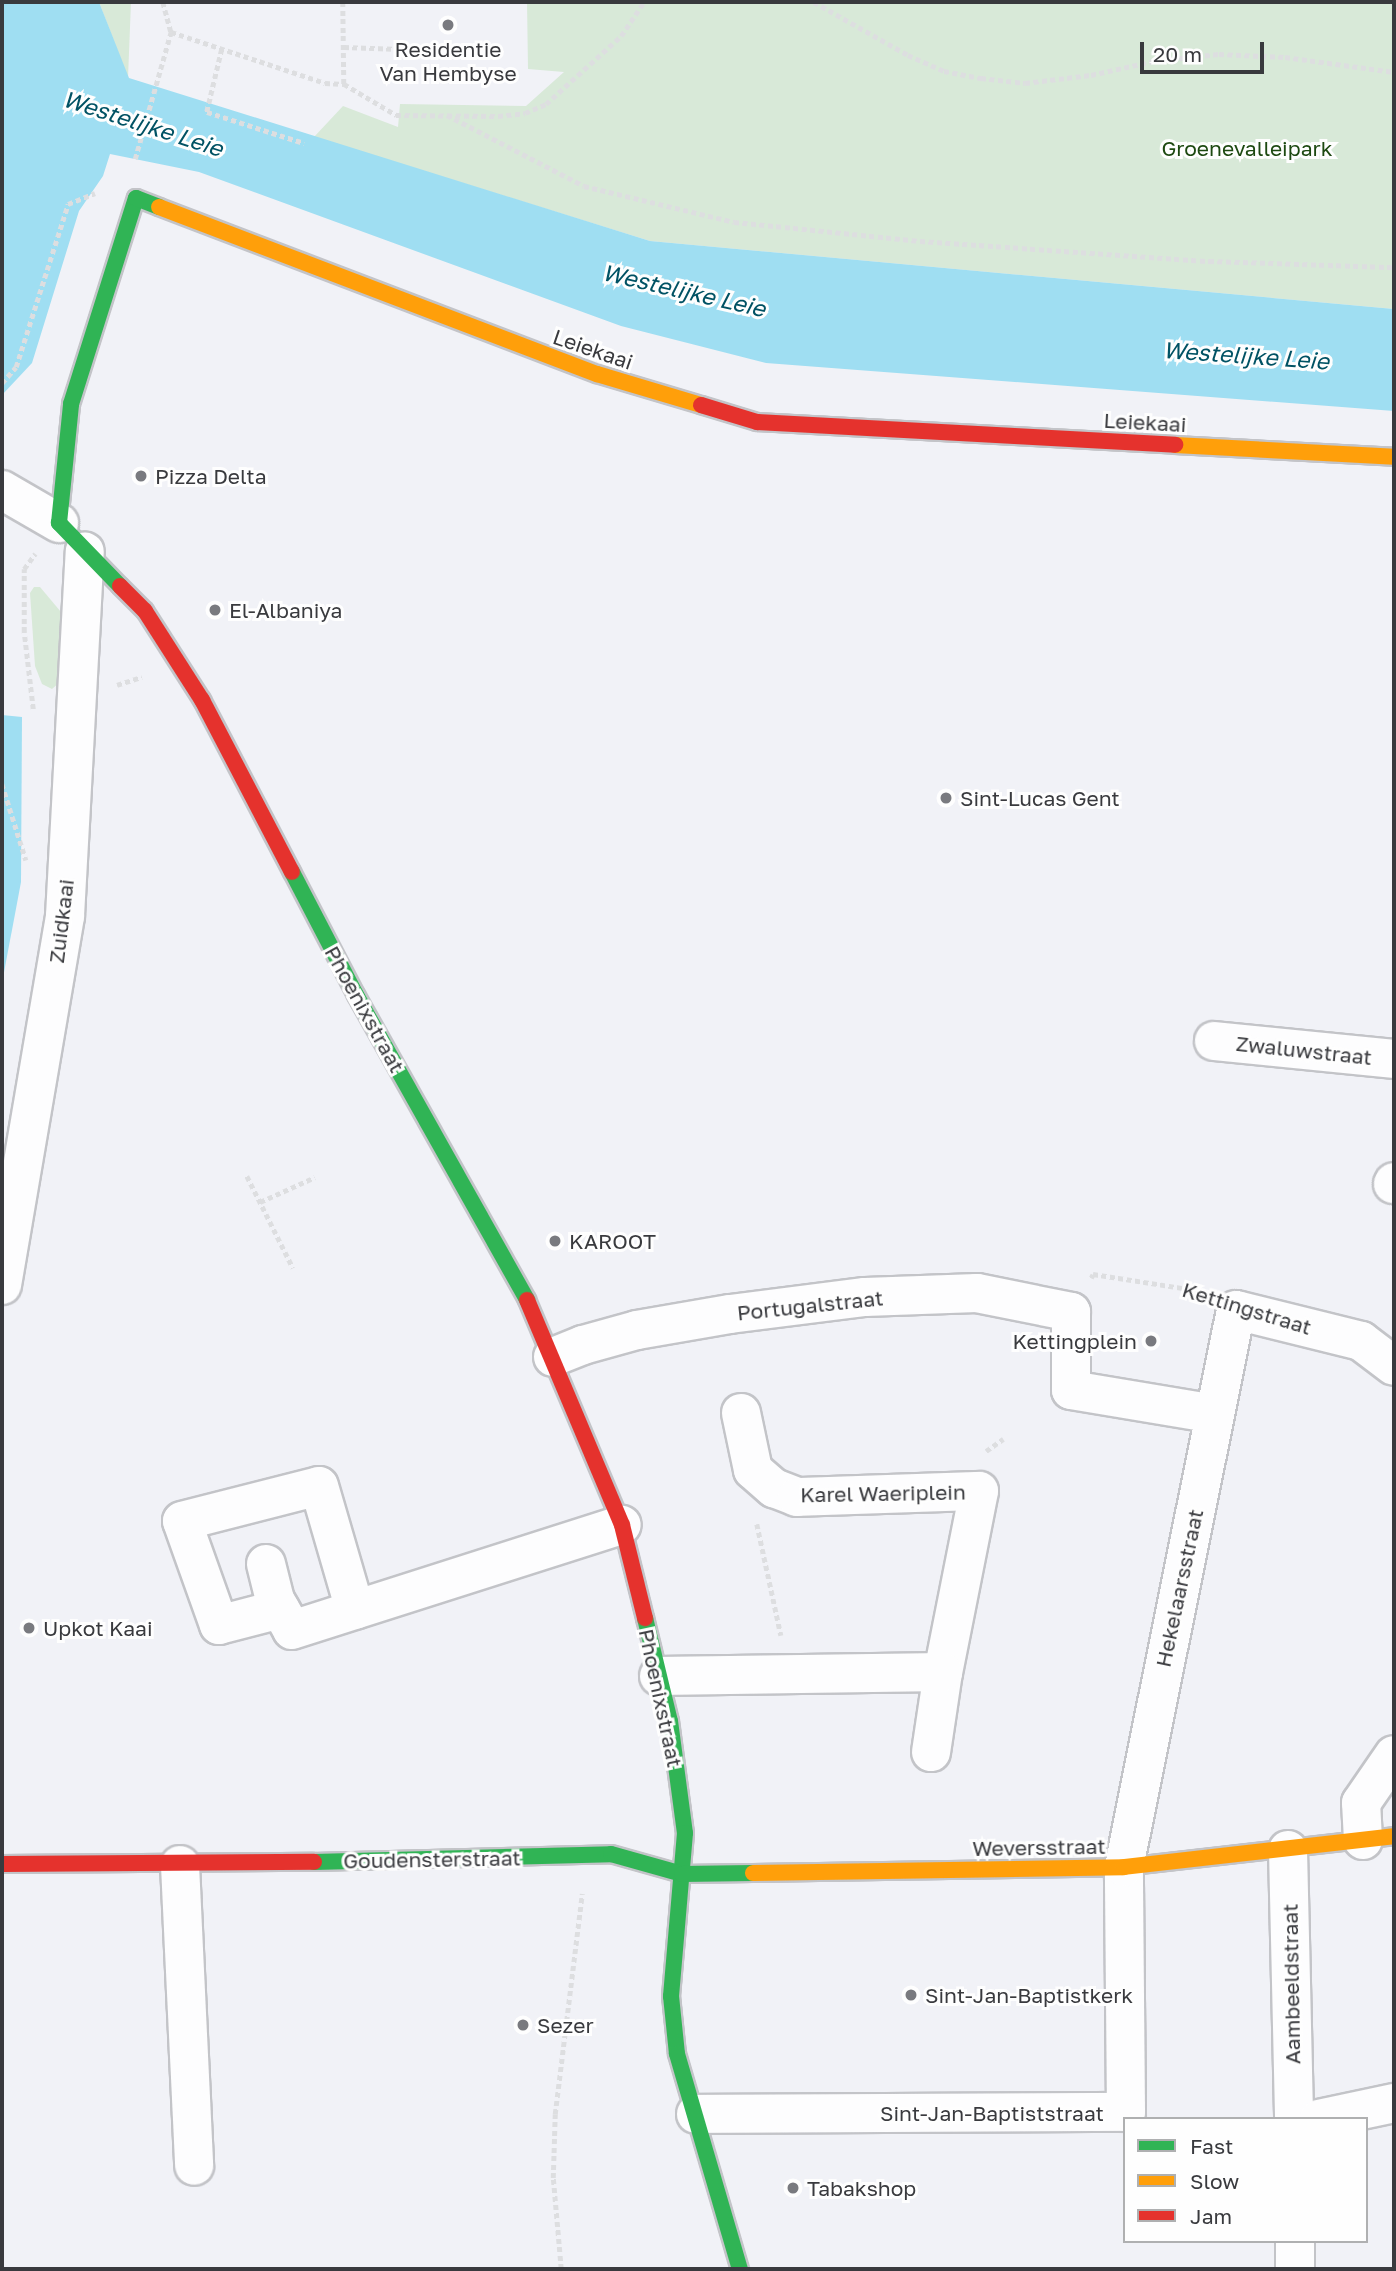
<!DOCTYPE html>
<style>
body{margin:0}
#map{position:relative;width:1396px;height:2271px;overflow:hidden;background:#f1f2f7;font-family:"Golos Text",sans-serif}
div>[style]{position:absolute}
.green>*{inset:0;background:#d8e9d8}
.water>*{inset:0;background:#9fdef2}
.path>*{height:4.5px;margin-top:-2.25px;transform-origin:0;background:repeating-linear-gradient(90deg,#dddee0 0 5px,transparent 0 8.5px)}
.roads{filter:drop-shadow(2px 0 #c3c4c8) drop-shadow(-2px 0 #c3c4c8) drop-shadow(0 2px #c3c4c8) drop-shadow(0 -2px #c3c4c8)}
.street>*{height:38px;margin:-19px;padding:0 19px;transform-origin:19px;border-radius:19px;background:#fdfdfe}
.fast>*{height:16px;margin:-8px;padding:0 8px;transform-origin:8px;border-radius:8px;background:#30b455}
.slow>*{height:16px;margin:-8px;padding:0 8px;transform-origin:8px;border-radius:8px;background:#ff9f0a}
.jam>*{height:16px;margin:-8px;padding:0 8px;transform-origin:8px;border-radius:8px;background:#e5322d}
.dots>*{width:19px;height:19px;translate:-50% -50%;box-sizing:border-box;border:4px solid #fefefe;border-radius:50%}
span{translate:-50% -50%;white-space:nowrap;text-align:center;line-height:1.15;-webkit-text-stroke:6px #fefefe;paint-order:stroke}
.poi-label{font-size:21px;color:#393a3e}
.left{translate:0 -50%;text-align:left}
.right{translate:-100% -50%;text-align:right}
.park-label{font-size:21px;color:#1d4911}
.street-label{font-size:21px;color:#393a3e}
.water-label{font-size:23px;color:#005264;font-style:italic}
.frame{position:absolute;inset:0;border:4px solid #393a3e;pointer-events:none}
.legend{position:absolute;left:1123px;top:2117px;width:245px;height:126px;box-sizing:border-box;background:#fefefe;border:2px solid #afb0b1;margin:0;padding:9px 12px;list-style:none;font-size:21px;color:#393a3e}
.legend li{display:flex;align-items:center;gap:14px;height:35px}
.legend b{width:35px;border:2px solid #afb0b1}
.scale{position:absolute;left:1140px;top:42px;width:124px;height:32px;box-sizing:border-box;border:4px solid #393a3e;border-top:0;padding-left:9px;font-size:21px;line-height:24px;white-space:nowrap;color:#393a3e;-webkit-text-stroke:5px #fefefe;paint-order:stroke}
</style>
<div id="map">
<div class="green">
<i style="clip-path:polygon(99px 2px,131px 2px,128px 78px)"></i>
<i style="clip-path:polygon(527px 2px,1394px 2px,1394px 309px,650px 241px,314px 137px,343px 106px,398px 127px,400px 104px,526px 106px,564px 72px,528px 69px)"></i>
<i style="clip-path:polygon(34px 587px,40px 587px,61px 612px,60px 682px,52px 689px,42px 684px,35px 666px,30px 593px)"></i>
</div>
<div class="water">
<i style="clip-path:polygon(2px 2px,99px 2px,129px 78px,650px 241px,1394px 309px,1394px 411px,766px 363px,621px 326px,199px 172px,110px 154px,103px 176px,79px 211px,32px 363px,2px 395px)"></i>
<i style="clip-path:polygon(2px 715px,22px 717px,21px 882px,2px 983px)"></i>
</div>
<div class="path">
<i style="left:163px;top:2px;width:31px;rotate:75deg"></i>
<i style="left:343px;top:2px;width:82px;rotate:89.3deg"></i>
<i style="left:814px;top:2px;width:108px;rotate:29.4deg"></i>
<i style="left:908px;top:55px;width:39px;rotate:24deg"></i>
<i style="left:944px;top:71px;width:38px;rotate:11deg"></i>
<i style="left:981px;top:78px;width:44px;rotate:6.5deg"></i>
<i style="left:1025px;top:83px;width:66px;rotate:-6.9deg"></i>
<i style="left:1091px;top:75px;width:65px;rotate:-12.5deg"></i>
<i style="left:1154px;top:61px;width:65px;rotate:-6.1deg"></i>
<i style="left:1219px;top:54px;width:66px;rotate:2.6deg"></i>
<i style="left:1285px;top:57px;width:110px;rotate:7.8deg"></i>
<i style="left:171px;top:32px;width:162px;rotate:18.3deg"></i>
<i style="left:325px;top:83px;width:19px;rotate:3deg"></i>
<i style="left:344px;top:84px;width:61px;rotate:30.8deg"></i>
<i style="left:396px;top:115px;width:102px;rotate:0.6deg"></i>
<i style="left:498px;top:116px;width:27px;rotate:-6deg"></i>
<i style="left:525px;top:113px;width:23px;rotate:-23deg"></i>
<i style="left:546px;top:104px;width:101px;rotate:-42.2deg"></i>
<i style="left:621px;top:36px;width:41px;rotate:-55.9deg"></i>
<i style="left:344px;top:47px;width:56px;rotate:2deg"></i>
<i style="left:222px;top:49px;width:65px;rotate:103.4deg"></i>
<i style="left:207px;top:112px;width:102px;rotate:17.7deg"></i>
<i style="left:447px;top:115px;width:154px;rotate:27.4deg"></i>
<i style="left:584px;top:186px;width:154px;rotate:13.5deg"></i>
<i style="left:734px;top:222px;width:187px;rotate:5.8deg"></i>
<i style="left:920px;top:241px;width:290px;rotate:4deg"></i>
<i style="left:1209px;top:261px;width:185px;rotate:1.9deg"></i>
<i style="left:135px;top:159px;width:132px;rotate:-74.2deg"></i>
<i style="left:2px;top:383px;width:21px;rotate:-49deg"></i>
<i style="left:16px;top:367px;width:171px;rotate:-72.3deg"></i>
<i style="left:68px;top:204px;width:29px;rotate:-22deg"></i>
<i style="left:117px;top:685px;width:26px;rotate:-18deg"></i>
<i style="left:33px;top:709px;width:78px;rotate:-96.7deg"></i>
<i style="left:24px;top:632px;width:63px;rotate:-90deg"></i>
<i style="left:24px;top:569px;width:19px;rotate:-54deg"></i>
<i style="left:2px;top:784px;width:80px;rotate:72.5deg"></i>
<i style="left:247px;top:1176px;width:103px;rotate:63.4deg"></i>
<i style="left:260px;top:1202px;width:60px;rotate:-24.4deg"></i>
<i style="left:1091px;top:1278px;width:4px;rotate:-63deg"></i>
<i style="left:1093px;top:1274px;width:109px;rotate:8.9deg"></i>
<i style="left:986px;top:1451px;width:21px;rotate:-35deg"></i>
<i style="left:757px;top:1524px;width:114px;rotate:77.8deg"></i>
<i style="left:561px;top:2269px;width:91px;rotate:-95deg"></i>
<i style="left:553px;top:2178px;width:64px;rotate:-88.2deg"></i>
<i style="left:555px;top:2114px;width:222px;rotate:-83deg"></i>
</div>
<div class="roads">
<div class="street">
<i style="left:2px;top:490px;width:66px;rotate:30.1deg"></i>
<i style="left:1214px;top:1041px;width:181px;rotate:5.7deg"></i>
<i style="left:1393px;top:1184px;width:2px;rotate:-63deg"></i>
<i style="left:2px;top:1285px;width:374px;rotate:-80.3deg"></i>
<i style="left:65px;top:916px;width:365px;rotate:-86.9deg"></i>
<i style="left:553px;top:1357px;width:32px;rotate:-22deg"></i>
<i style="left:583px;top:1345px;width:56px;rotate:-15.5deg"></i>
<i style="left:637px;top:1330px;width:94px;rotate:-9.8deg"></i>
<i style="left:730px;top:1314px;width:136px;rotate:-7.2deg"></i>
<i style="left:865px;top:1297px;width:112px;rotate:-2deg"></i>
<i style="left:977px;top:1293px;width:96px;rotate:11.4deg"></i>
<i style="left:1071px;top:1312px;width:78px;rotate:90deg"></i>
<i style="left:1071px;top:1390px;width:146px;rotate:9.5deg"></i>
<i style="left:741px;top:1413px;width:58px;rotate:78.1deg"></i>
<i style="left:753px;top:1470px;width:28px;rotate:41deg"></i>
<i style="left:774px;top:1488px;width:25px;rotate:21deg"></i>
<i style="left:797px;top:1497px;width:182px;rotate:-1.9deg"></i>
<i style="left:979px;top:1491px;width:185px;rotate:101.2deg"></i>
<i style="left:943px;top:1672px;width:81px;rotate:98.5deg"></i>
<i style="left:266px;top:1564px;width:37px;rotate:76deg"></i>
<i style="left:275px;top:1600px;width:34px;rotate:60deg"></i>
<i style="left:292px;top:1630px;width:346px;rotate:-17.7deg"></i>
<i style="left:280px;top:1609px;width:63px;rotate:165.3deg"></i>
<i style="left:219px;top:1625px;width:110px;rotate:-109.6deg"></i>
<i style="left:182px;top:1521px;width:141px;rotate:-14.3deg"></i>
<i style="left:319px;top:1486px;width:129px;rotate:73.8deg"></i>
<i style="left:659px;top:1676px;width:284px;rotate:-0.8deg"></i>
<i style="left:1363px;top:1840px;width:37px;rotate:-93deg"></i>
<i style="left:1361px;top:1803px;width:58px;rotate:-55.5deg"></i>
<i style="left:1288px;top:1850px;width:269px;rotate:88.7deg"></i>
<i style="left:180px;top:1865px;width:301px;rotate:87.3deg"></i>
<i style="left:696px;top:2114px;width:430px;rotate:-0.3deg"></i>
<i style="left:1126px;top:2112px;width:245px;rotate:-90.5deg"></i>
<i style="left:1124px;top:1867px;width:568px;rotate:-78.63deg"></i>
<i style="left:1236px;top:1310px;width:129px;rotate:13.9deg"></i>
<i style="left:1361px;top:1341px;width:41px;rotate:37.1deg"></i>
<i style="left:1319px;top:2119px;width:77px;rotate:-12deg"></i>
<i style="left:1295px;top:2241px;width:28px;rotate:90deg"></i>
</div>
<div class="fast">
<i style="left:120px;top:586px;width:88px;rotate:-134.1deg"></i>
<i style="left:59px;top:523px;width:120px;rotate:-84.2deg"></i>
<i style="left:71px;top:404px;width:216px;rotate:-72.5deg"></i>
<i style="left:136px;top:198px;width:25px;rotate:21deg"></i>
<i style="left:292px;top:872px;width:139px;rotate:62.5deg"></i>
<i style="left:356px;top:995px;width:350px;rotate:60.7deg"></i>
<i style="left:645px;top:1618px;width:106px;rotate:76.4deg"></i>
<i style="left:670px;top:1721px;width:113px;rotate:82.4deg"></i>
<i style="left:685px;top:1833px;width:164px;rotate:94.9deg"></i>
<i style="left:671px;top:1996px;width:58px;rotate:84.1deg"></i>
<i style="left:677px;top:2054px;width:224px;rotate:73.7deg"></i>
<i style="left:314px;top:1862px;width:297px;rotate:-1.5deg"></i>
<i style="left:611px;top:1854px;width:74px;rotate:15.7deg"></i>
<i style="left:682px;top:1874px;width:71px;rotate:-0.8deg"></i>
</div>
<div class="slow">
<i style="left:159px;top:207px;width:469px;rotate:20.9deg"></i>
<i style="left:597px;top:374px;width:109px;rotate:16.6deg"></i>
<i style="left:1175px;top:445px;width:219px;rotate:3.1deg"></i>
<i style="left:753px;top:1873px;width:371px;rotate:-0.9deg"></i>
<i style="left:1124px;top:1867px;width:272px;rotate:-6.5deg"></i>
</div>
<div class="jam">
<i style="left:701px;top:405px;width:59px;rotate:16.9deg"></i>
<i style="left:757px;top:422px;width:419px;rotate:3.1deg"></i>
<i style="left:120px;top:586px;width:35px;rotate:45deg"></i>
<i style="left:145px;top:611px;width:106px;rotate:57.4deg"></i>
<i style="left:202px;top:700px;width:194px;rotate:62.4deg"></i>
<i style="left:527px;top:1300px;width:244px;rotate:67.1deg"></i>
<i style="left:622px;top:1525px;width:96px;rotate:76.1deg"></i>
<i style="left:2px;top:1864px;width:312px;rotate:-0.4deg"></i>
</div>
</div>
<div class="dots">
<i style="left:448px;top:25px;background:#797a7f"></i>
<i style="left:141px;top:476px;background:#797a7f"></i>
<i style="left:215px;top:610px;background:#797a7f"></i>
<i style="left:946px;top:798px;background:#797a7f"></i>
<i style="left:555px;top:1241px;background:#797a7f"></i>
<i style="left:1151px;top:1341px;background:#797a7f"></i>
<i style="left:29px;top:1628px;background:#797a7f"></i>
<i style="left:911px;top:1995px;background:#797a7f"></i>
<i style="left:523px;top:2025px;background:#797a7f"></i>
<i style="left:793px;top:2188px;background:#797a7f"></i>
</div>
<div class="poi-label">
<span style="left:448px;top:61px">Residentie<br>Van Hembyse</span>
<span class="left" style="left:155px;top:476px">Pizza Delta</span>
<span class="left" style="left:229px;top:610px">El-Albaniya</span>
<span class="left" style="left:960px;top:798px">Sint-Lucas Gent</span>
<span class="left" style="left:569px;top:1241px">KAROOT</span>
<span class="right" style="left:1137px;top:1341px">Kettingplein</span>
<span class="left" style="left:43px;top:1628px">Upkot Kaai</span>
<span class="left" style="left:925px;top:1995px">Sint-Jan-Baptistkerk</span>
<span class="left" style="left:537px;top:2025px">Sezer</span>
<span class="left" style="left:807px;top:2188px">Tabakshop</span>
</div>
<div class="park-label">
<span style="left:1247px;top:148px">Groenevalleipark</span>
</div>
<div class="street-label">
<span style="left:593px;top:349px;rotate:19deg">Leiekaai</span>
<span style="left:1145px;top:422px;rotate:3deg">Leiekaai</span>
<span style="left:61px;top:921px;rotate:-83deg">Zuidkaai</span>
<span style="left:365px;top:1009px;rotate:61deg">Phoenixstraat</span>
<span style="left:1304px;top:1050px;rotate:6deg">Zwaluwstraat</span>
<span style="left:810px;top:1305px;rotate:-6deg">Portugalstraat</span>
<span style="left:1247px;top:1308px;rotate:17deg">Kettingstraat</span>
<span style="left:883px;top:1493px;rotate:-1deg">Karel Waeriplein</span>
<span style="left:1179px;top:1588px;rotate:-78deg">Hekelaarsstraat</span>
<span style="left:661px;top:1698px;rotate:78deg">Phoenixstraat</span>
<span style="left:1039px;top:1847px;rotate:-1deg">Weversstraat</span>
<span style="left:432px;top:1859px;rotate:-1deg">Goudensterstraat</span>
<span style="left:1291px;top:1984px;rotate:-91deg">Aambeeldstraat</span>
<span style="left:992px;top:2113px">Sint-Jan-Baptiststraat</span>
</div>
<div class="water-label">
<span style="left:143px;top:123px;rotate:18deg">Westelijke Leie</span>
<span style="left:684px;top:290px;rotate:13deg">Westelijke Leie</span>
<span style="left:1246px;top:355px;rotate:4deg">Westelijke Leie</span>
</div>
<div class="frame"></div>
<ul class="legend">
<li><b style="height:9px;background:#30b455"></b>Fast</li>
<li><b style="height:9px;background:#ff9f0a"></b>Slow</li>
<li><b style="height:9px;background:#e5322d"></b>Jam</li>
</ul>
<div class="scale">20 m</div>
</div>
